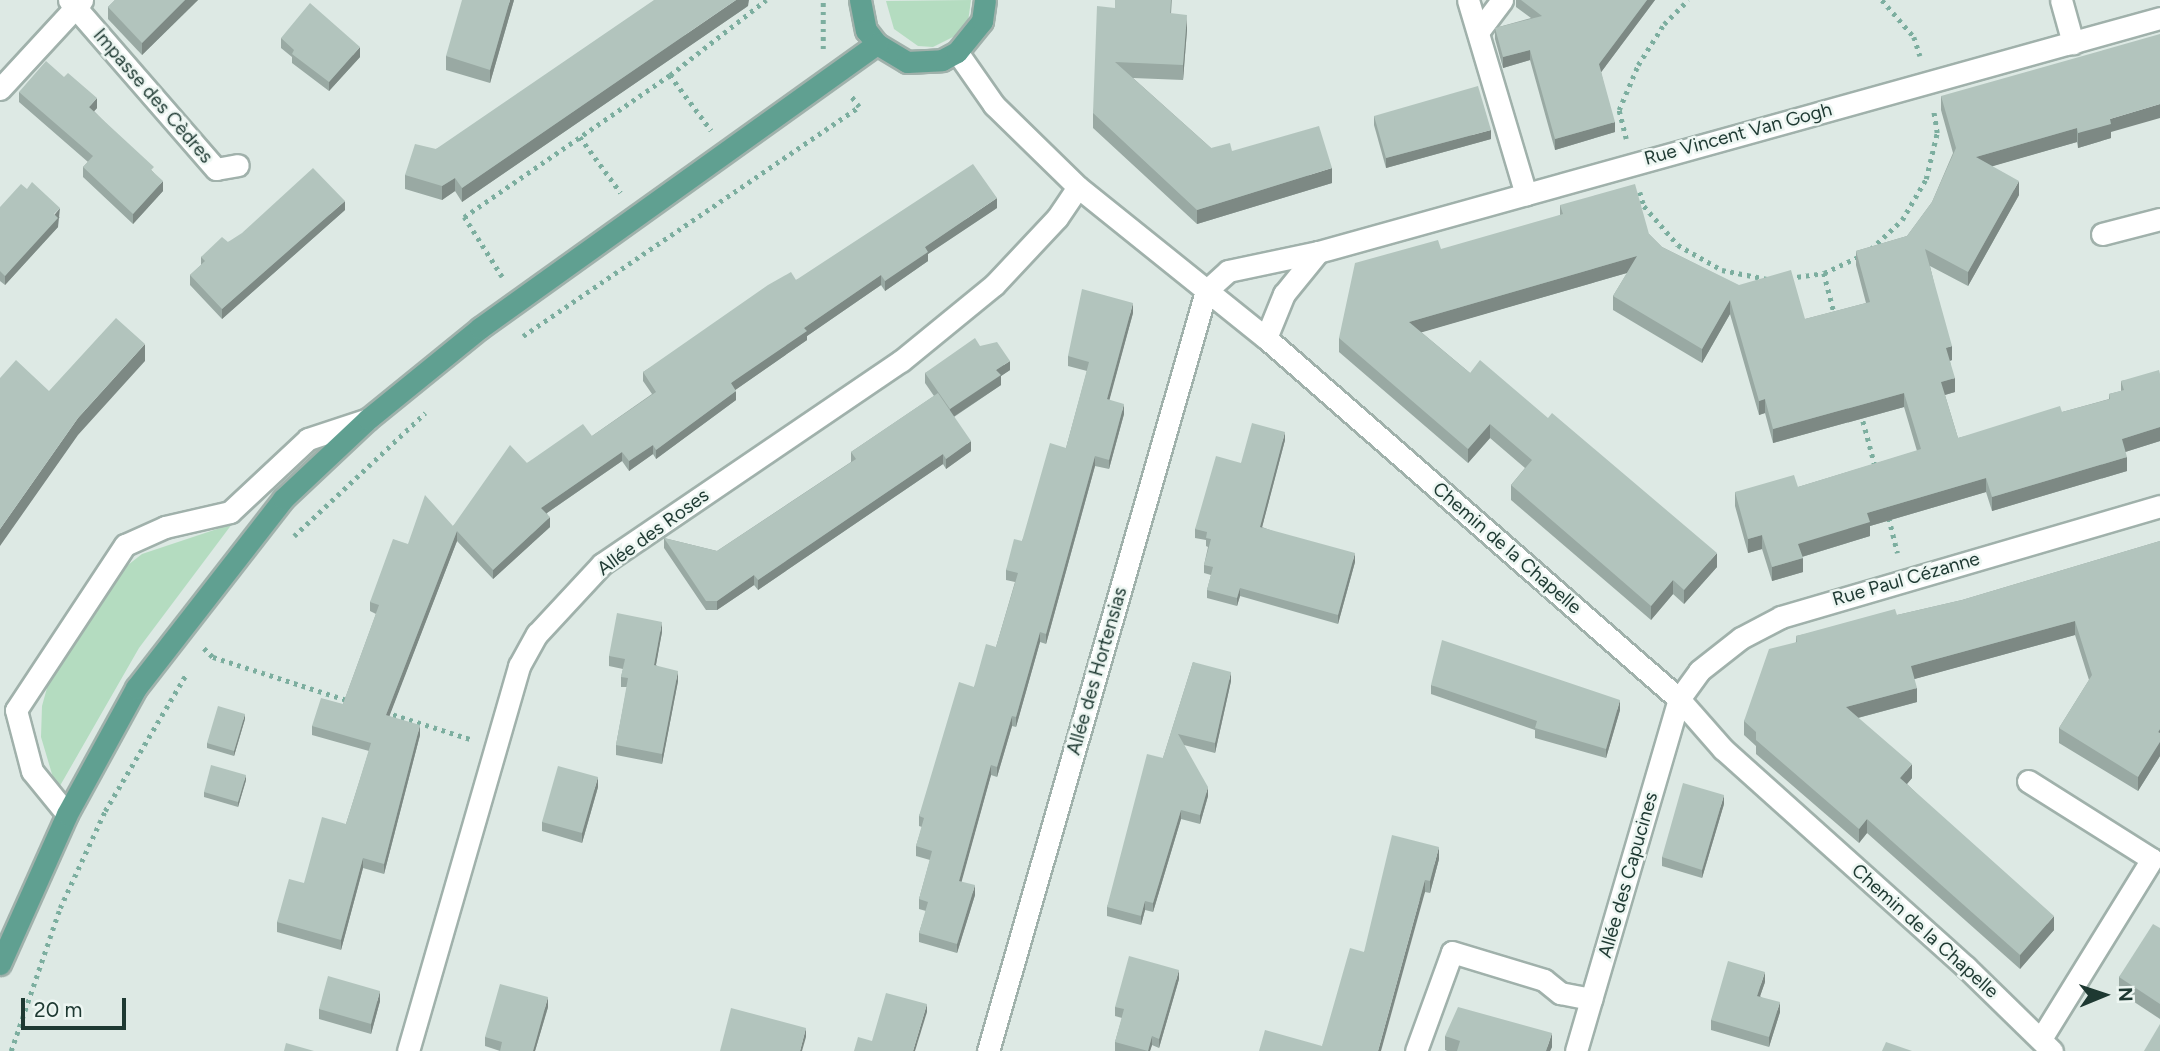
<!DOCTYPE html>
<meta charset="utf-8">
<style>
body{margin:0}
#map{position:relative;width:2160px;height:1051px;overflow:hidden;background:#dde9e4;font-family:Figtree,sans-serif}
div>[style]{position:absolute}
.green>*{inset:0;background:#b4dcc0}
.path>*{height:4.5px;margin-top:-2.25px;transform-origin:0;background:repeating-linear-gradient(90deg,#7cae9f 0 3.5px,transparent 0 8.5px)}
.roads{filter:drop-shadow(2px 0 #a0b1ab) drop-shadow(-2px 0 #a0b1ab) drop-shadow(0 2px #a0b1ab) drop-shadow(0 -2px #a0b1ab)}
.minor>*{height:21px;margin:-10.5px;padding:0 10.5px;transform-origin:10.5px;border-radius:10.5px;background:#fff}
.major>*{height:21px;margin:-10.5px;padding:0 10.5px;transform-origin:10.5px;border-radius:10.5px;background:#60a091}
.wall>*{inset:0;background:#99a9a3}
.shaded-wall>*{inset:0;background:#7d8984}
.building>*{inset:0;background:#b2c4bd}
span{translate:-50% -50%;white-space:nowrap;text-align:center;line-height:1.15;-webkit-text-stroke:5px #edf6f2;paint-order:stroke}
.street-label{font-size:19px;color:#1e3932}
.north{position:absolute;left:2069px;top:960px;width:70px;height:70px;-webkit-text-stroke:5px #edf6f2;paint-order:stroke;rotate:88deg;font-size:19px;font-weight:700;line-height:28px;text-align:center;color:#1e3932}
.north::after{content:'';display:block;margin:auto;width:24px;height:32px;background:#1e3932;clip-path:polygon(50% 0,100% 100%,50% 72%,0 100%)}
.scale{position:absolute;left:21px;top:998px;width:105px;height:32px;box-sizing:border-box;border:4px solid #1e3932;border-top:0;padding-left:9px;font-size:21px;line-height:24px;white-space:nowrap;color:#1e3932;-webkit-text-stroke:5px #edf6f2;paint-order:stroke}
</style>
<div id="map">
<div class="green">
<i style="clip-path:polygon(971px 0,968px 22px,959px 34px,933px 47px,918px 46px,894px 29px,886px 1px)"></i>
<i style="clip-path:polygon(232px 524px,139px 648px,57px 791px,41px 737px,42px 706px,50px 677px,119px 572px,142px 554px)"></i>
</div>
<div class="path">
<i style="left:1882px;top:0;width:49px;rotate:49.1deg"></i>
<i style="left:1914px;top:37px;width:20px;rotate:72deg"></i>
<i style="left:823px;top:49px;width:49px;rotate:-90deg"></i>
<i style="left:670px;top:75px;width:69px;rotate:53.3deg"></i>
<i style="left:580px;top:137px;width:69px;rotate:53.8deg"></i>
<i style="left:1626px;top:139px;width:30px;rotate:-104deg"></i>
<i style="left:1619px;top:110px;width:49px;rotate:-67.1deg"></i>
<i style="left:1638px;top:65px;width:49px;rotate:-57.6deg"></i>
<i style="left:1664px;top:24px;width:34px;rotate:-45deg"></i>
<i style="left:1640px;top:192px;width:15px;rotate:74deg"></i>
<i style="left:1644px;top:206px;width:52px;rotate:48.9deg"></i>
<i style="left:1678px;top:245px;width:51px;rotate:29.6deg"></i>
<i style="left:1722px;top:270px;width:46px;rotate:11.3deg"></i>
<i style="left:1871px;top:249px;width:42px;rotate:-43.1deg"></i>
<i style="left:1902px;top:220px;width:48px;rotate:-59.7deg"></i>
<i style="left:1926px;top:179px;width:47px;rotate:-76.6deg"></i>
<i style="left:1937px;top:133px;width:24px;rotate:-99deg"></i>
<i style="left:1824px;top:273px;width:44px;rotate:75.7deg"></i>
<i style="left:502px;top:277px;width:71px;rotate:-122.3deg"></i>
<i style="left:464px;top:217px;width:250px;rotate:-34.6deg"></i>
<i style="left:670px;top:75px;width:122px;rotate:-38deg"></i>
<i style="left:1789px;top:278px;width:35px;rotate:-8deg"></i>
<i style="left:1824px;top:273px;width:40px;rotate:-25deg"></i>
<i style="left:523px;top:336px;width:407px;rotate:-34.3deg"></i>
<i style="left:859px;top:107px;width:15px;rotate:-127deg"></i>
<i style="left:1861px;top:413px;width:58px;rotate:75deg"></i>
<i style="left:1889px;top:518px;width:36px;rotate:76deg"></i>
<i style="left:294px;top:536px;width:180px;rotate:-43.2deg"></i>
<i style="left:204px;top:648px;width:13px;rotate:45deg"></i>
<i style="left:213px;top:657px;width:144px;rotate:17.8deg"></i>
<i style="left:385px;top:712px;width:89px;rotate:17.6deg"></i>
<i style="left:11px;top:1051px;width:151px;rotate:-71.1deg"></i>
<i style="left:60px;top:908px;width:107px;rotate:-65.1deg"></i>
<i style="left:105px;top:811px;width:157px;rotate:-59.3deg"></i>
</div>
<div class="roads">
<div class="minor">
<i style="left:69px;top:0;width:224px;rotate:49deg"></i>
<i style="left:216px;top:169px;width:22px;rotate:-10deg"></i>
<i style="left:1468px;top:0;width:203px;rotate:73.4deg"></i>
<i style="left:2061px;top:0;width:45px;rotate:74.4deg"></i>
<i style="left:1478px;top:32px;width:40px;rotate:-53deg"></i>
<i style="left:957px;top:52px;width:65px;rotate:55.1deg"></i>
<i style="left:994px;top:105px;width:117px;rotate:44.3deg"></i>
<i style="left:1078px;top:187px;width:241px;rotate:38.8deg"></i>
<i style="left:1266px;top:338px;width:549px;rotate:41.16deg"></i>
<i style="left:1679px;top:699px;width:67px;rotate:48.7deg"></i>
<i style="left:1723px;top:749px;width:326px;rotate:41.9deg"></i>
<i style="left:1966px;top:967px;width:120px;rotate:44.3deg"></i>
<i style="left:0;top:89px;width:121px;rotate:-47.3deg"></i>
<i style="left:2102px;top:234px;width:60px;rotate:-14.5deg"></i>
<i style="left:1206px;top:291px;width:30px;rotate:-42deg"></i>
<i style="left:1228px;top:271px;width:92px;rotate:-11.9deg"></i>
<i style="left:1318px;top:252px;width:874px;rotate:-15.53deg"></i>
<i style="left:1266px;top:338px;width:48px;rotate:-67.8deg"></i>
<i style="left:1284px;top:294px;width:54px;rotate:-51deg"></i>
<i style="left:2028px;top:781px;width:146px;rotate:32.2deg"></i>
<i style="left:2152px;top:859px;width:211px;rotate:121.7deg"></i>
<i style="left:67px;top:814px;width:55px;rotate:-129.1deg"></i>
<i style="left:32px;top:771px;width:63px;rotate:-104.7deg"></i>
<i style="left:16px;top:710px;width:198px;rotate:-56.6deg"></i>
<i style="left:125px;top:545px;width:44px;rotate:-24.2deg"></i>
<i style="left:165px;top:527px;width:67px;rotate:-13deg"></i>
<i style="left:230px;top:512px;width:107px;rotate:-43.1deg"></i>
<i style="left:308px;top:439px;width:63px;rotate:-18.4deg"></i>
<i style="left:408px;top:1051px;width:401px;rotate:-73.9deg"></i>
<i style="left:519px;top:666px;width:37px;rotate:-61deg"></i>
<i style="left:537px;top:634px;width:96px;rotate:-47.1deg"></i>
<i style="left:602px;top:564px;width:361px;rotate:-34.2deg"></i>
<i style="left:901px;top:361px;width:120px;rotate:-39.3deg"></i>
<i style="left:994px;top:285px;width:92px;rotate:-46.8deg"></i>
<i style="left:1057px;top:218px;width:37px;rotate:-56deg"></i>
<i style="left:988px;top:1051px;width:791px;rotate:-73.99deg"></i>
<i style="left:1416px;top:1051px;width:105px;rotate:-70deg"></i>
<i style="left:1452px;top:952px;width:96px;rotate:16.9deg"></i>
<i style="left:1544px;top:980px;width:21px;rotate:39deg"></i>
<i style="left:1560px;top:993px;width:32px;rotate:11deg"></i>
<i style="left:1576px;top:1051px;width:367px;rotate:-73.7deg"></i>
<i style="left:1679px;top:699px;width:34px;rotate:-54deg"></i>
<i style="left:1699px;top:671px;width:53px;rotate:-38.2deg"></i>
<i style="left:1741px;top:638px;width:45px;rotate:-27.7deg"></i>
<i style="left:1781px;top:617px;width:395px;rotate:-16.3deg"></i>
</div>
<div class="major">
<i style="left:860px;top:0;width:31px;rotate:79deg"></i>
<i style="left:866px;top:30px;width:18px;rotate:52deg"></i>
<i style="left:877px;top:44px;width:35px;rotate:31deg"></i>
<i style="left:907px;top:62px;width:35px;rotate:-3deg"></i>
<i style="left:942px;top:60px;width:17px;rotate:-28deg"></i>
<i style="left:957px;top:52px;width:40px;rotate:-51deg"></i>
<i style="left:982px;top:21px;width:21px;rotate:-82deg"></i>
<i style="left:0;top:964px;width:164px;rotate:-65.9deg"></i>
<i style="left:67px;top:814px;width:144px;rotate:-61.3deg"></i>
<i style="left:136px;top:688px;width:239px;rotate:-52.1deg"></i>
<i style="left:283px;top:499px;width:117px;rotate:-43.3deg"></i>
<i style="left:368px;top:419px;width:144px;rotate:-39.1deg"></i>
<i style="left:480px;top:328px;width:488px;rotate:-35.6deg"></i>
</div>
</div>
<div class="wall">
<i style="clip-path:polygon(115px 0,198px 0,142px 55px,108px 19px,108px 7px)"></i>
<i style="clip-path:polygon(514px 0,490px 83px,446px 70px,446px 56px)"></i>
<i style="clip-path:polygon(1115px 0,1172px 0,1171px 14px,1187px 30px,1183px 80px,1133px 78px,1211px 148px,1232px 151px,1332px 183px,1197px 224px,1093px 128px,1093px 113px,1115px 8px)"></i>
<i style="clip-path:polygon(1516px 0,1655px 0,1601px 72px,1615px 132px,1555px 150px,1530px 60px,1503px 68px,1495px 39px,1495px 28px,1531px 18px,1516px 7px)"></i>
<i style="clip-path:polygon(748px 6px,462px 202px,455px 191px,442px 200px,405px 189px,405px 175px,436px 149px)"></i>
<i style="clip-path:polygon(281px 38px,360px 57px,329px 91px,292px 63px,292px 57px,281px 48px)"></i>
<i style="clip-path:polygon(19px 92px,97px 108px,94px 111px,154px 173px,163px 191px,133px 224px,83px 177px,83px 167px,88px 162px,19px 102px)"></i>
<i style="clip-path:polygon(1941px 96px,2111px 132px,2111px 138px,2078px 148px,2077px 142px,1992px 166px,2019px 195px,1968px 286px,1930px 266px,1952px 360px,1950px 361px,1955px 392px,1945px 395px,1958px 438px,2062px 412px,2109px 399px,2109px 394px,2121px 391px,2121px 381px,2160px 374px,2160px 441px,2125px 452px,2127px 471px,1992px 511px,1986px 492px,1870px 526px,1870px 536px,1802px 557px,1803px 572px,1772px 581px,1762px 549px,1748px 553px,1735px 506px,1735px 492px,1798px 487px,1917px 451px,1904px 407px,1773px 443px,1765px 413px,1759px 415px,1730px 314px,1702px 363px,1613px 310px,1613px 296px,1627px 273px,1421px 332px,1470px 373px,1717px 567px,1684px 604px,1673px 594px,1651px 620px,1511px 500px,1511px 485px,1525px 468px,1490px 438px,1468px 463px,1339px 352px,1339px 338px,1560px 215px,1560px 205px,1649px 234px,1662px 247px,1805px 319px,1866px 303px,1856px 265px,1856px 251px,1907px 236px,1932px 202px,1953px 153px,1941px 110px)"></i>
<i style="clip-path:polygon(1374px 116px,1491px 139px,1386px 168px,1374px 125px)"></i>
<i style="clip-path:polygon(0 207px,60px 217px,58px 219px,58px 227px,5px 285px,0 281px)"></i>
<i style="clip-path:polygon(997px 208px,928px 254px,928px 261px,885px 291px,881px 285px,807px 336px,807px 340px,735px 390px,736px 400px,656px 459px,653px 454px,629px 471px,622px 461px,547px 513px,550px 527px,493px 579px,457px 541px,389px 716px,420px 735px,384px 874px,363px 868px,341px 950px,277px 932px,277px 922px,346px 824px,369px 751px,312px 735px,312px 726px,343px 704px,376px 614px,370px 611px,370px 602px,408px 544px,453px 526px,527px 463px,592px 436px,652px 394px,643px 381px,643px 372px,796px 280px)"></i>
<i style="clip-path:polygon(345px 210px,222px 319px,190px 285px,190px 275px,201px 265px,201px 257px,228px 242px)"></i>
<i style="clip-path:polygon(1133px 313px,1109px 400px,1124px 414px,1109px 469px,1095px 466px,1046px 644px,1040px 642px,1016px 727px,1012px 726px,997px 777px,991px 775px,961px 882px,975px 895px,957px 953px,919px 942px,919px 933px,926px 911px,919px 909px,919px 899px,930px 860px,916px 856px,916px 846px,922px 827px,919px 826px,919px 816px,974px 687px,996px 647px,1015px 582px,1006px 580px,1006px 570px,1022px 541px,1066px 448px,1087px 371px,1068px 366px,1068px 356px)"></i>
<i style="clip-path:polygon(980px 346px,1010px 370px,1001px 376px,1001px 385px,954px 417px,971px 451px,946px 469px,943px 464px,758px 590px,754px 585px,717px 610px,706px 610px,664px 548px,664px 538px,717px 551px,851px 462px,851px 452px,934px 396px,925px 383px,925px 373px)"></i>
<i style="clip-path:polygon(1285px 440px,1262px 527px,1355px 562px,1338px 624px,1240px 596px,1237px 606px,1207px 598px,1207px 590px,1211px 575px,1204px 573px,1204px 565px,1208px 547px,1206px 546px,1206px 540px,1195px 538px,1195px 529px,1241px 463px)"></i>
<i style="clip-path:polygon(2160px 541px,2160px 756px,2138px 791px,2059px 743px,2059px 728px,2089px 680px,2075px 635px,1914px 679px,1917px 702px,1858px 718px,1912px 778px,1907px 784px,2054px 930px,2020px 969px,1867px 833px,1859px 843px,1756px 754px,1756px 746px,1744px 735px,1744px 721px,1796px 642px,1796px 636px,1897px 615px,1962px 600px)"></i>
<i style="clip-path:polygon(662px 632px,656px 665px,678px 681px,662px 764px,616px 755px,616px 745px,627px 687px,621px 687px,621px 677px,623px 669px,609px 666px,609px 656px)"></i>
<i style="clip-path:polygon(1193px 662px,1231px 681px,1215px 753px,1184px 745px,1208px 796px,1200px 824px,1181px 819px,1153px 912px,1145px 910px,1141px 925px,1107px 916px,1107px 907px,1163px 758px)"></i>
<i style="clip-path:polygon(1431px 685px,1620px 710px,1606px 758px,1535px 738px,1535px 730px,1431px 694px)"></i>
<i style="clip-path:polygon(245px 719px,234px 756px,207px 748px,207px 743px)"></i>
<i style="clip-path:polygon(246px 780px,238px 807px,204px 797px,204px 792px)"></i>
<i style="clip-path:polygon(598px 787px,582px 843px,542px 831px,542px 822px)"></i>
<i style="clip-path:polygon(1724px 804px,1702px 878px,1662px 866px,1662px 857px)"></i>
<i style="clip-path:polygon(1439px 859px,1430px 893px,1425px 892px,1322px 1046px,1364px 952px)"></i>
<i style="clip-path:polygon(2160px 928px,2160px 1019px,2119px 992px,2119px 977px)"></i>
<i style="clip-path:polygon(1179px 979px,1159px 1048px,1152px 1045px,1150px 1051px,1115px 1051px,1115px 1042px,1122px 1018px,1115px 1016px,1115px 1007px)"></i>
<i style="clip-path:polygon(1765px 982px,1760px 996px,1780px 1012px,1769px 1047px,1711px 1030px,1711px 1020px)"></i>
<i style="clip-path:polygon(380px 1001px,371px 1034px,319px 1019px,319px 1009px)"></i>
<i style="clip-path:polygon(548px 1007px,535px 1051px,500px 1051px,485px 1046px,485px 1037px)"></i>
<i style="clip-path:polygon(1445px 1036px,1552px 1047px,1550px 1051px,1447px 1051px,1445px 1050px)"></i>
</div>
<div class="shaded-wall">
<i style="clip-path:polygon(185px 0,198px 0,142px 55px,142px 43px)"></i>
<i style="clip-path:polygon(510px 0,514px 0,490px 83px,490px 70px)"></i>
<i style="clip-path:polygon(736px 0,749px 0,748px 6px,462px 202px,462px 188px)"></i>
<i style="clip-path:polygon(1647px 0,1655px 0,1599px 75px,1599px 64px)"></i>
<i style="clip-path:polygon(1187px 15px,1187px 30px,1183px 80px,1183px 65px)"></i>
<i style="clip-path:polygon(360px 47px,360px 57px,329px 91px,329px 82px)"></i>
<i style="clip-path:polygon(1530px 50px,1530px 60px,1503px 68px,1503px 57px)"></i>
<i style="clip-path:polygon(97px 98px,97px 108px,89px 117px,89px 107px)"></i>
<i style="clip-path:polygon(2160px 104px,2160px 118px,2111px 132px,2111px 138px,2078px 148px,2078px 133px,2110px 119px)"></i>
<i style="clip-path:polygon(1615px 122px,1615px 132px,1555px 150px,1555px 139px)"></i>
<i style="clip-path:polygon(2077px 128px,2077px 142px,1976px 171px,1976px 157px)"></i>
<i style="clip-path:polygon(1491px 130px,1491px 139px,1386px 168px,1386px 158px)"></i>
<i style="clip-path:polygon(1332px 168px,1332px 183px,1197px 224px,1197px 210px)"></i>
<i style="clip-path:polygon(455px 178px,455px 191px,442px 200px,442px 186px)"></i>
<i style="clip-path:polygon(163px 181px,163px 191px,133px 224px,133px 214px)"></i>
<i style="clip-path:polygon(2019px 181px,2019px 195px,1968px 286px,1968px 272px)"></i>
<i style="clip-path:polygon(997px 198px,997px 208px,928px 254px,928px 261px,885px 291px,885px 281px,925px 247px)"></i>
<i style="clip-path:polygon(345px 201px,345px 210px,222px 319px,222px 309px)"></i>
<i style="clip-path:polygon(60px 208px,58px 227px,5px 285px,5px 276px)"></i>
<i style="clip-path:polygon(1637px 256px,1637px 270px,1409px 336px,1409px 322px)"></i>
<i style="clip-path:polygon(881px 275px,881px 285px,807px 336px,807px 340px,731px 393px,731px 383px,804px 328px)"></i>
<i style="clip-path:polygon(1730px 300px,1730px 314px,1702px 363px,1702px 349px)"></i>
<i style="clip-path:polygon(1133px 303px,1133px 313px,1107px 409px,1107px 399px)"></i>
<i style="clip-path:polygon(145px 344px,145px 361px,78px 435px,0 546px,0 529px,78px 418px)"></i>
<i style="clip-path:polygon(1952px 346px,1952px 360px,1946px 362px,1946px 348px)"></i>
<i style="clip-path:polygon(1010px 361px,1010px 370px,1001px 376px,1001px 385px,950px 419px,950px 409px,996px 370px)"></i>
<i style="clip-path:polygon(1955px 378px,1955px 392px,1941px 396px,1941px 382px)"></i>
<i style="clip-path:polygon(736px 391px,736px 400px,656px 459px,656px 450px)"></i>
<i style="clip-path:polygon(1904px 393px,1904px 407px,1773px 443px,1773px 429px)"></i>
<i style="clip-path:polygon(1765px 399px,1765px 413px,1759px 415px,1759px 401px)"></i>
<i style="clip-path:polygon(1124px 404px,1124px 414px,1109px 469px,1109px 460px)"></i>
<i style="clip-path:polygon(1490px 424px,1490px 438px,1468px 463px,1468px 449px)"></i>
<i style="clip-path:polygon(2160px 427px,2160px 441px,2122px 453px,2122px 439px)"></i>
<i style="clip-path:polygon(1285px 432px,1285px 440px,1260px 535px,1260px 527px)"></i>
<i style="clip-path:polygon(971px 441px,971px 451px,946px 469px,946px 459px)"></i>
<i style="clip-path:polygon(653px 445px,653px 454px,629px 471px,629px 461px)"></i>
<i style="clip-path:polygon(622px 452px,622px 461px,541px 517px,541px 508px)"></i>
<i style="clip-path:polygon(943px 454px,943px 464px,758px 590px,758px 580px)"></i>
<i style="clip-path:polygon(1095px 456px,1095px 466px,1046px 644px,1046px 634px)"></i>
<i style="clip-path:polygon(2127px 457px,2127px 471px,1992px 511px,1992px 497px)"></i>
<i style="clip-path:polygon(1986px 478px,1986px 492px,1870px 526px,1870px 536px,1798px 558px,1798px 544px,1867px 513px)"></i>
<i style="clip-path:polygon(550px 517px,550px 527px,493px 579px,493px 570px)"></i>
<i style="clip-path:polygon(457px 531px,457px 541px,386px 725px,386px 715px)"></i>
<i style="clip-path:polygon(1762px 535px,1762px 549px,1748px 553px,1748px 539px)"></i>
<i style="clip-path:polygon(1355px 553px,1355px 562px,1338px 624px,1338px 615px)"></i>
<i style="clip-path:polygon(1717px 553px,1717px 567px,1684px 604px,1684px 590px)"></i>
<i style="clip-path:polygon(1803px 558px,1803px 572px,1772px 581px,1772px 567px)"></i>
<i style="clip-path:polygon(754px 575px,754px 585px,717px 610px,717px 601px)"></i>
<i style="clip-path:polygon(1673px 580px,1673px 594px,1651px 620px,1651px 606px)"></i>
<i style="clip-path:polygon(1240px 588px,1240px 596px,1237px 606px,1237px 598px)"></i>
<i style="clip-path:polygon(2075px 621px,2075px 635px,1911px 680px,1911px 666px)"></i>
<i style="clip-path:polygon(662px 622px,662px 632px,654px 675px,654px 665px)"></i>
<i style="clip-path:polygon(1040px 632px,1040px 642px,1016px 727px,1016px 717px)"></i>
<i style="clip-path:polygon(678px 671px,678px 681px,662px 764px,662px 754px)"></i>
<i style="clip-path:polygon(1231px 672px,1231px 681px,1215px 753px,1215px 743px)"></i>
<i style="clip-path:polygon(1917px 688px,1917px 702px,1846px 721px,1846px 707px)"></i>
<i style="clip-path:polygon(1620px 700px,1620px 710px,1606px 758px,1606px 749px)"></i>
<i style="clip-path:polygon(245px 714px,245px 719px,234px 756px,234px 751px)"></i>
<i style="clip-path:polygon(1012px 716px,1012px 726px,997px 777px,997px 767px)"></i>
<i style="clip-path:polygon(420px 725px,420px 735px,384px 874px,384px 864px)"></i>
<i style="clip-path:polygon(2160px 729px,2160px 756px,2138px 791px,2138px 777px)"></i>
<i style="clip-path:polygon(1912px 764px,1912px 778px,1900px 792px,1900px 778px)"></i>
<i style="clip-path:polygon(991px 765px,991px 775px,959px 891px,959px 881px)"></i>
<i style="clip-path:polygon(246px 775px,246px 780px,238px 807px,238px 802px)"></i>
<i style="clip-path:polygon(598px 777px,598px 787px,582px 843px,582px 833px)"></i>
<i style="clip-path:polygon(1208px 787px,1208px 796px,1200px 824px,1200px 815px)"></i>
<i style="clip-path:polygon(1724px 795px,1724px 804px,1702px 878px,1702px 870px)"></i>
<i style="clip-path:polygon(1181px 810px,1181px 819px,1153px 912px,1153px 903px)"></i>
<i style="clip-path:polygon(1867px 819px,1867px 833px,1859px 843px,1859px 829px)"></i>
<i style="clip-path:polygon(1439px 847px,1439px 859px,1430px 893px,1430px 881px)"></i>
<i style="clip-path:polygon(363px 858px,363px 868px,341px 950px,341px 940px)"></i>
<i style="clip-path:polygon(1425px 880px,1425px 892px,1381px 1051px,1378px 1051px)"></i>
<i style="clip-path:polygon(975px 885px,975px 895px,957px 953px,957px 944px)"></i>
<i style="clip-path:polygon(1145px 901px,1145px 910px,1141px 925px,1141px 916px)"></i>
<i style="clip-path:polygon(2054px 916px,2054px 930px,2020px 969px,2020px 955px)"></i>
<i style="clip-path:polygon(1179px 970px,1179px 979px,1159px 1048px,1159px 1039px)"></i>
<i style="clip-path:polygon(1765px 972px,1765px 982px,1757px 1005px,1757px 996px)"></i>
<i style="clip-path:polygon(380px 991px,380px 1001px,371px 1034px,371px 1024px)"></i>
<i style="clip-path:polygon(548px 997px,548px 1007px,535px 1051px,533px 1051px)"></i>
<i style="clip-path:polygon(1780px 1002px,1780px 1012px,1769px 1047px,1769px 1037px)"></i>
<i style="clip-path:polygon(927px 1004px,927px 1012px,915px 1051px,913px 1051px)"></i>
<i style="clip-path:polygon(806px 1028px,806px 1037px,802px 1051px,800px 1051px)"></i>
<i style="clip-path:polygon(1552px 1033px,1552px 1047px,1550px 1051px,1546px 1051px)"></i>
<i style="clip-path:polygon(1152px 1036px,1152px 1045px,1150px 1051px,1148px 1051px)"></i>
</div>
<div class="building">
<i style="clip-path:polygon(115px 0,185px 0,142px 43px,108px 7px)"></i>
<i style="clip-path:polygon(462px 0,510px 0,490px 70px,446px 56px)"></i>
<i style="clip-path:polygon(654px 0,736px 0,462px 188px,455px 178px,442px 186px,405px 175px,415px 144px,436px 149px)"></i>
<i style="clip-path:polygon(1115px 0,1171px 0,1170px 13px,1187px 15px,1183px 65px,1115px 62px,1211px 148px,1230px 143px,1232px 151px,1319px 126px,1332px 168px,1197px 210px,1093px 113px,1097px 6px,1115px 8px)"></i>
<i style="clip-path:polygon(1521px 0,1647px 0,1599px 64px,1615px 122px,1555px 139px,1530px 50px,1503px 57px,1495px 28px,1542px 16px)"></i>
<i style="clip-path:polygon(310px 3px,360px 47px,329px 82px,292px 54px,294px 50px,281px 38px)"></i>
<i style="clip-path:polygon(2160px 34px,2160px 104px,2110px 119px,2111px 124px,2078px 133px,2077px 128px,1976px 157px,2019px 181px,1968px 272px,1925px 249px,1952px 346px,1946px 348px,1955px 378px,1941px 382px,1958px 438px,2060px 406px,2062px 412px,2110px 399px,2109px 394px,2124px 390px,2121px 381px,2159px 370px,2160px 374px,2160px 427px,2122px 439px,2127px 457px,1992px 497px,1986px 478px,1867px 513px,1870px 522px,1798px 544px,1803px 558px,1772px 567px,1762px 535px,1748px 539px,1735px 492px,1794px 475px,1798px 487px,1921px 449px,1904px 393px,1773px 429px,1765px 399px,1759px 401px,1730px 300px,1702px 349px,1613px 296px,1637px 256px,1409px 322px,1470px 373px,1480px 360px,1548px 418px,1552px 413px,1717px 553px,1684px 590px,1673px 580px,1651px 606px,1511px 485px,1532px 460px,1490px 424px,1468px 449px,1339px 338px,1355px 263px,1438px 240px,1441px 249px,1563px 214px,1560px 205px,1635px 184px,1649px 234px,1662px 247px,1739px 285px,1791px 270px,1805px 319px,1870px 302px,1856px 251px,1907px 236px,1932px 202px,1956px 148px,1941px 96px)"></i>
<i style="clip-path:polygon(46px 61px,64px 77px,68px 73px,97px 98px,89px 107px,154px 167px,151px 170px,163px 181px,133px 214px,83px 167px,93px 156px,19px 92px)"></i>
<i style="clip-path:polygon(1478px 86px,1491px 130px,1386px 158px,1374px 116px)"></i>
<i style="clip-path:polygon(973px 164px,997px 198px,925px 247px,928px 252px,885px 281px,881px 275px,804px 328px,807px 331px,731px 383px,736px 391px,656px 450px,653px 445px,629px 461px,622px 452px,541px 508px,550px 517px,493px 570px,457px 531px,386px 715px,420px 725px,384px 864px,363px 858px,341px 940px,277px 922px,289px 879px,304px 883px,322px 817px,346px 824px,371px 743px,312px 726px,321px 698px,343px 704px,379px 605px,370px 602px,393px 539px,408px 544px,425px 495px,453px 526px,510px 445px,527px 463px,583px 424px,592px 436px,656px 392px,643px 372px,768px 285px,791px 272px,796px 280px)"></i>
<i style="clip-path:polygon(313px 168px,345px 201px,222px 309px,190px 275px,205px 261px,201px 257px,222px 237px,228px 242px,242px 233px)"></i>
<i style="clip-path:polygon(32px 182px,60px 208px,54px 214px,58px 218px,5px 276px,0 271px,0 207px,21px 184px,27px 189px)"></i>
<i style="clip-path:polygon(1082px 289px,1133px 303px,1107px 399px,1124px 404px,1109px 460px,1095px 456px,1046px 634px,1040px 632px,1016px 717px,1012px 716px,997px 767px,991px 765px,959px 881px,975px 885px,957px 944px,919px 933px,928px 902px,919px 899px,932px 851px,916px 846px,924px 818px,919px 816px,959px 682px,974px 687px,986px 644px,996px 647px,1018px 573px,1006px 570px,1014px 539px,1022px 541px,1050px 443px,1066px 448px,1089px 362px,1068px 356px)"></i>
<i style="clip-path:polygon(116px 318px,145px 344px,78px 418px,0 529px,0 378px,16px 360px,49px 391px)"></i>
<i style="clip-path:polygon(975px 338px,980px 346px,997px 342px,1010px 361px,996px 370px,1001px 375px,950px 409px,925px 373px)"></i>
<i style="clip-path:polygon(938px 393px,971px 441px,946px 459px,943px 454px,758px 580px,754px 575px,717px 601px,706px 601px,664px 538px,717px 551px,856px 459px,851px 452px)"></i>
<i style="clip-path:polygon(1252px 423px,1285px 432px,1260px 527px,1355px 553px,1338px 615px,1240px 588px,1237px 598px,1207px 590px,1213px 567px,1204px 565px,1211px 539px,1206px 538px,1207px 532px,1195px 529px,1216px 456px,1241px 463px)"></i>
<i style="clip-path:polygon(2160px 541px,2160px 729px,2158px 732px,2160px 733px,2160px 742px,2138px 777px,2059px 728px,2092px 675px,2075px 621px,1911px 666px,1917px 688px,1846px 707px,1912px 764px,1900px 778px,2054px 916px,2020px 955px,1867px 819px,1859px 829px,1756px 740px,1756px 732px,1744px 721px,1769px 649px,1797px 642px,1796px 636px,1895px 609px,1897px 615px,1962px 600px)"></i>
<i style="clip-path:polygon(617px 613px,662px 622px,654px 665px,678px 671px,662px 754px,616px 745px,628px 678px,621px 677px,625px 659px,609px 656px)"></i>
<i style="clip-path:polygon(1442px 640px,1620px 700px,1606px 749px,1535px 728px,1537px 721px,1431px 685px)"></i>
<i style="clip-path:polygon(1193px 662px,1231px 672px,1215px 743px,1178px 734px,1208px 787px,1200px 815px,1181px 810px,1153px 903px,1145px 901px,1141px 916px,1107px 907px,1147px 754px,1163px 758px)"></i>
<i style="clip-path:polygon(218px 706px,245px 714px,234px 751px,207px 743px)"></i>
<i style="clip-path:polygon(211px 765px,246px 775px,238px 802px,204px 792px)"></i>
<i style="clip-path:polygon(558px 766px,598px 777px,582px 833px,542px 822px)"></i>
<i style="clip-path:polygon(1683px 783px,1724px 795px,1702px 870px,1662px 857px)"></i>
<i style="clip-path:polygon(1392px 835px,1439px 847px,1430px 881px,1425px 880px,1378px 1051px,1259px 1051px,1265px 1030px,1322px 1046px,1350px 948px,1364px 952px)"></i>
<i style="clip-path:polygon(2153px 924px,2160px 928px,2160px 1004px,2119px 977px)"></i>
<i style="clip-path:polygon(1129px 956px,1179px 970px,1159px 1039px,1152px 1036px,1148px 1051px,1115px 1042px,1124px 1009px,1115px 1007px)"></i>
<i style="clip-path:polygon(1728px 961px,1765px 972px,1757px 996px,1780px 1002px,1769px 1037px,1711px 1020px)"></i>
<i style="clip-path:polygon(328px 976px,380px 991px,371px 1024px,319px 1009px)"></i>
<i style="clip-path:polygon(500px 984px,548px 997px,533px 1051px,500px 1051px,502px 1042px,485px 1037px)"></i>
<i style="clip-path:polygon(886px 993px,927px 1004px,913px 1051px,854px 1051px,858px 1037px,872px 1041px)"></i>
<i style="clip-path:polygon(1458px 1007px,1552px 1033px,1546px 1051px,1457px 1051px,1460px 1041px,1445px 1036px)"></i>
<i style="clip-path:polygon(731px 1008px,806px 1028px,800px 1051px,720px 1051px)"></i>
<i style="clip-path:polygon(2160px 1024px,2160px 1051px,2144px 1051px)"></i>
<i style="clip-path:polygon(1886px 1042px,1912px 1051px,1882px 1051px)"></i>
<i style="clip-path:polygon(286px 1043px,314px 1051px,284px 1051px)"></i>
</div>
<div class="street-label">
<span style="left:153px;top:96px;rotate:49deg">Impasse des Cèdres</span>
<span style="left:1738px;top:134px;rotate:-15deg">Rue Vincent Van Gogh</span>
<span style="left:653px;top:532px;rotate:-36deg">Allée des Roses</span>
<span style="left:1507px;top:548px;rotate:41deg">Chemin de la Chapelle</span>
<span style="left:1906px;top:579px;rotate:-16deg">Rue Paul Cézanne</span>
<span style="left:1097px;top:671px;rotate:-74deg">Allée des Hortensias</span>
<span style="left:1628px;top:875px;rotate:-74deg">Allée des Capucines</span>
<span style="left:1925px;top:931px;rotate:42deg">Chemin de la Chapelle</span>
</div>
<div class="north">N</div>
<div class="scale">20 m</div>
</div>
